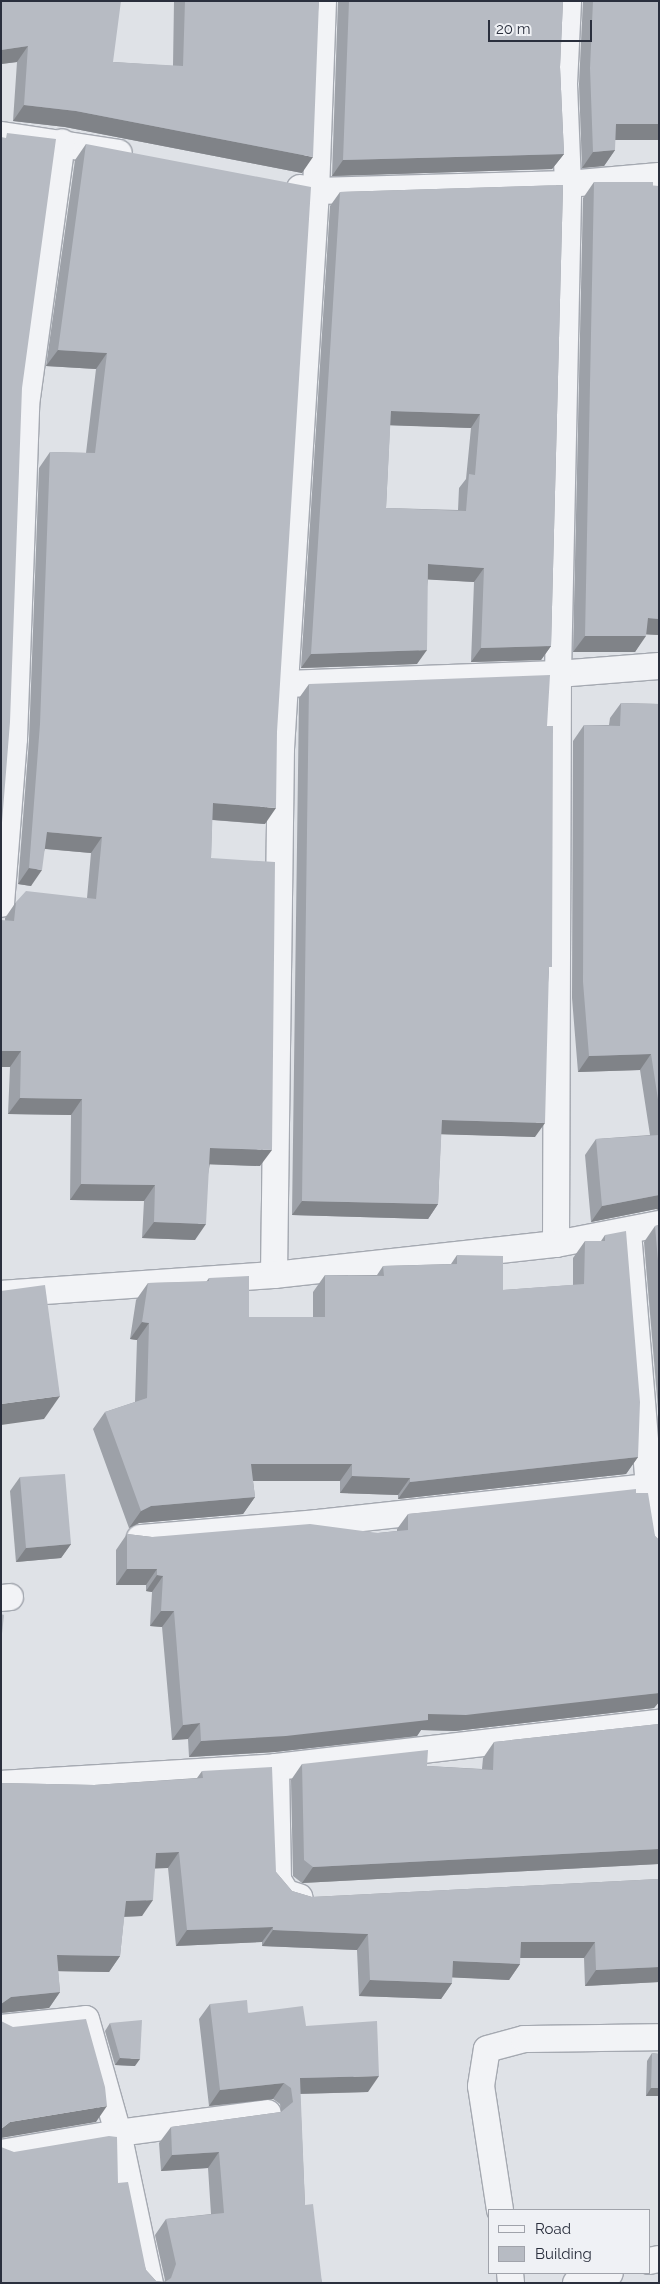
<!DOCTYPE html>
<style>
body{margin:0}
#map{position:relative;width:660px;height:2284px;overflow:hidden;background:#dfe2e7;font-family:Raleway,sans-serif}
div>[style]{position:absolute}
.roads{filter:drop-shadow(1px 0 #a5a9b1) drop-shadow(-1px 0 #a5a9b1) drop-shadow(0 1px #a5a9b1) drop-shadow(0 -1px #a5a9b1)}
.street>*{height:26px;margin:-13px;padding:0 13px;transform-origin:13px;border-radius:13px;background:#f2f3f6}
.wall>*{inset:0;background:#9da1a8}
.shaded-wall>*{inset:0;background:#808388}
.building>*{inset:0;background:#b7bbc3}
span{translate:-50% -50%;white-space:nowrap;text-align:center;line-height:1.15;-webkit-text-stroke:5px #eff1f5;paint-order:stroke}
.frame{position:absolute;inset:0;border:2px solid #2a2f3d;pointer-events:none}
.legend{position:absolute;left:488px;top:2209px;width:162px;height:65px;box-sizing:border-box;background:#eff1f5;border:1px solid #a0a3ab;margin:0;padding:6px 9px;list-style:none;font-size:15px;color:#2a2f3d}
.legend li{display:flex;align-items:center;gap:10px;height:25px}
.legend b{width:25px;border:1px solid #a0a3ab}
.scale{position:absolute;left:488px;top:20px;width:104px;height:22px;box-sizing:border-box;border:2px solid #2a2f3d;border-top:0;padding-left:6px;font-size:15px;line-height:18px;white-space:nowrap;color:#2a2f3d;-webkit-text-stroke:4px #eff1f5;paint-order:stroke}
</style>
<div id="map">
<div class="roads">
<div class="street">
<i style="left:323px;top:1px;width:190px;rotate:92.1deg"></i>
<i style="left:316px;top:191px;width:494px;rotate:93.6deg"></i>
<i style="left:285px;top:684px;width:273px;rotate:-2.1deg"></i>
<i style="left:558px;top:674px;width:101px;rotate:-4.5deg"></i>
<i style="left:1px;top:135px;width:119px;rotate:8.7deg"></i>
<i style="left:300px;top:188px;width:16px;rotate:11deg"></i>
<i style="left:316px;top:191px;width:252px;rotate:-1.6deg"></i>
<i style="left:568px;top:184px;width:91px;rotate:-5deg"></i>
<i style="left:1px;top:904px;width:166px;rotate:-85.5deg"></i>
<i style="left:14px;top:739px;width:334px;rotate:-87.9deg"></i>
<i style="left:26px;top:405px;width:265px;rotate:-82.2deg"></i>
<i style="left:628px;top:1232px;width:256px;rotate:85.3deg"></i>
<i style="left:649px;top:1487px;width:63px;rotate:80.8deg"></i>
<i style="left:556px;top:1244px;width:570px;rotate:-89.8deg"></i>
<i style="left:558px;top:674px;width:490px;rotate:-88.8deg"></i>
<i style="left:568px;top:184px;width:100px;rotate:-92.3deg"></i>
<i style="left:564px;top:84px;width:83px;rotate:-87.2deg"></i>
<i style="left:274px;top:1275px;width:526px;rotate:-89.24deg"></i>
<i style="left:281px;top:749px;width:65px;rotate:-86.5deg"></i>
<i style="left:1px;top:1294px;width:274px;rotate:-4deg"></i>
<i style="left:274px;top:1275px;width:284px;rotate:-6.3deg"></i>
<i style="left:556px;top:1244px;width:105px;rotate:-11deg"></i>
<i style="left:140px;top:1538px;width:178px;rotate:-4.8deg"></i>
<i style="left:317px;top:1523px;width:334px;rotate:-6.2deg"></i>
<i style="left:1px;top:1598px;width:9px;rotate:-6deg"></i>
<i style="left:276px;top:1767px;width:113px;rotate:89deg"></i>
<i style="left:278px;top:1880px;width:15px;rotate:58deg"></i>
<i style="left:286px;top:1893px;width:14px;rotate:17deg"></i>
<i style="left:1px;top:1784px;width:276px;rotate:-3.5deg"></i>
<i style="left:276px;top:1767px;width:386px;rotate:-6.6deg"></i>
<i style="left:1px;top:2028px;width:85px;rotate:-6deg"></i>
<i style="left:86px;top:2019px;width:118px;rotate:74.3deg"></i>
<i style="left:118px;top:2133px;width:153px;rotate:78deg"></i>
<i style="left:1px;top:2153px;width:119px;rotate:-9.7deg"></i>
<i style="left:118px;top:2133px;width:151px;rotate:-7.6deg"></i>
<i style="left:500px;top:2210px;width:125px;rotate:-98.7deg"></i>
<i style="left:481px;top:2086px;width:37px;rotate:-81deg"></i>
<i style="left:487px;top:2049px;width:38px;rotate:-15deg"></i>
<i style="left:524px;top:2039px;width:135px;rotate:-0.8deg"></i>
<i style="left:649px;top:2261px;width:10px;rotate:-11deg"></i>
<i style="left:510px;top:2273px;width:10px;rotate:84deg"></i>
<i style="left:576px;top:2283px;width:35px;rotate:-16deg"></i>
</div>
</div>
<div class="wall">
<i style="clip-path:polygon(1px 1px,113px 62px,173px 66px,174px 1px,319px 1px,302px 173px,65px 127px,13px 121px,17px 62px,1px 64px)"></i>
<i style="clip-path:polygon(338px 1px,563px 1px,560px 67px,564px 154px,552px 169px,332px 176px)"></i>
<i style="clip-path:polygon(583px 1px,659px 1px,615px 140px,615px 150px,604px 166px,582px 168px,579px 84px)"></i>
<i style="clip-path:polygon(86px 144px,265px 824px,212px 820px,211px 858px,260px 1166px,210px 1164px,195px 1240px,142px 1238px,144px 1201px,70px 1200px,71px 1115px,8px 1114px,10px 1067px,5px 918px,16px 902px,87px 898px,91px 853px,45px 849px,31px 886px,18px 884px,29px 740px,39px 468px,50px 452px,86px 453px,96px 369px,46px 366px,75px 160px)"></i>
<i style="clip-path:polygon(594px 182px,659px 186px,659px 635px,646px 634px,635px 652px,573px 652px,583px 198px)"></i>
<i style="clip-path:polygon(evenodd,563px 185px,551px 646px,541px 660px,471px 662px,474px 582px,428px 579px,417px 664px,301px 668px,330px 206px,340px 192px,563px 185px,390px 425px,471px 428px,466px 479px,459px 488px,458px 510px,386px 508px,390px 425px)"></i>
<i style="clip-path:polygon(309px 684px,547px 726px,549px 971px,535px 1137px,441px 1134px,438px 1204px,428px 1219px,292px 1215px,299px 698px)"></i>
<i style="clip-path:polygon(621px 703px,659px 704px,659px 1210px,656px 1209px,591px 1222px,585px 1155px,596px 1139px,650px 1135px,640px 1070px,578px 1072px,572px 998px,573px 741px,584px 725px,609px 725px,610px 718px)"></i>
<i style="clip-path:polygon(659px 1225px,659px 1420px,644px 1242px,655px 1226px)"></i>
<i style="clip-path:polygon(605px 1235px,638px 1457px,626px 1474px,398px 1499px,398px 1495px,340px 1493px,340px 1481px,253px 1481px,255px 1497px,243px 1514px,139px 1523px,129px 1528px,93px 1429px,105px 1412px,135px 1402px,137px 1340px,130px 1339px,136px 1300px,148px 1283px,206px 1282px,209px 1278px,249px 1317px,313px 1317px,313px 1292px,325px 1275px,377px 1275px,383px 1266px,451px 1264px,457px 1255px,503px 1290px,573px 1285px,573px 1258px,585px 1241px,601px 1241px)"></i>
<i style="clip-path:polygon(20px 1477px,71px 1544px,61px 1558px,16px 1562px,10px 1491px)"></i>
<i style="clip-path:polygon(636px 1493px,655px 1536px,659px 1540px,659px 1702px,654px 1708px,455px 1731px,421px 1730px,417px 1736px,275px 1752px,189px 1757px,188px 1739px,172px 1740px,162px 1627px,150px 1626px,152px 1592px,146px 1591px,146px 1585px,116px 1585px,116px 1550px,127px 1534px,152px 1537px,378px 1533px,397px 1531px,397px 1529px,408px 1514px)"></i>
<i style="clip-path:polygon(659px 1724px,659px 1864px,302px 1883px,293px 1876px,291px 1780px,302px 1764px,427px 1766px,482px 1769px,483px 1758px,494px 1742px)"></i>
<i style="clip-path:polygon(202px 1771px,276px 1872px,292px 1891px,312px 1897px,659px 1879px,659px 1982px,585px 1986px,584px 1958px,520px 1958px,520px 1964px,509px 1980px,452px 1977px,452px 1983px,441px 1999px,359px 1996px,357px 1950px,262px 1946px,262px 1942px,176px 1946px,168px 1868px,155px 1868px,142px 1916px,124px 1917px,120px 1956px,109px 1972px,58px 1971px,60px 1992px,49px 2008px,1px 2013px,1px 1783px,94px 1785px,197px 1778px)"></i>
<i style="clip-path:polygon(210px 2004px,306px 2026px,368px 2092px,300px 2094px,305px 2205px,322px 2283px,1px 2283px,14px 2152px,118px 2183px,146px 2270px,156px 2281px,164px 2282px,165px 2280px,155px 2235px,166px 2219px,211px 2214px,208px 2168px,161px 2171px,159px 2143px,171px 2127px,281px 2112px,280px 2104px,273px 2099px,209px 2106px,199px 2019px)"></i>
<i style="clip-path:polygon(110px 2023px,135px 2066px,115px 2065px,105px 2031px)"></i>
<i style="clip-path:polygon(652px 2053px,659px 2054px,659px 2096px,646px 2096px,647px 2061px)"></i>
</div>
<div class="shaded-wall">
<i style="clip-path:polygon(28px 46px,17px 62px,1px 64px,1px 50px)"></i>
<i style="clip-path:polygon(24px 105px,76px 111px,313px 157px,302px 173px,65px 127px,13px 121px)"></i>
<i style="clip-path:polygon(616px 124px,659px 124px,659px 140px,604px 140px)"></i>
<i style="clip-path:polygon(615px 150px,604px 166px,582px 168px,593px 152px)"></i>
<i style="clip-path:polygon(564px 154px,552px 169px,332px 176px,343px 160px)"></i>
<i style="clip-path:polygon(58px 350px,107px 353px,96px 369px,46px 366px)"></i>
<i style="clip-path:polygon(391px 411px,480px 414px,471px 428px,381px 425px)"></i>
<i style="clip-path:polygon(428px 564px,484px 568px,474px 582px,418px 579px)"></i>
<i style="clip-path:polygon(648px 618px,659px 619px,659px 635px,637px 634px)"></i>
<i style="clip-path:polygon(585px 636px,646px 636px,635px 652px,573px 652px)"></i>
<i style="clip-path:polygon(551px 646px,541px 660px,471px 662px,481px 648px)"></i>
<i style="clip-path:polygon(427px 650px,417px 664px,301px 668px,311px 654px)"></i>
<i style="clip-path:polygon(213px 803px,276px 808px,265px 824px,202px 819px)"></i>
<i style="clip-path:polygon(47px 832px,102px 837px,91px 853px,36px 848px)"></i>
<i style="clip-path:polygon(29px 868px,42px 870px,31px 886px,18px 884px)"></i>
<i style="clip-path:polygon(1px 1051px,21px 1051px,10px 1067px,1px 1067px)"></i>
<i style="clip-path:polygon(651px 1054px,640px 1070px,578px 1072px,589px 1056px)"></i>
<i style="clip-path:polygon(20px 1098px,82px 1099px,71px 1115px,8px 1114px)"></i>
<i style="clip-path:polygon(442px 1120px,545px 1123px,535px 1137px,432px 1134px)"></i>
<i style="clip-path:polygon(210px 1148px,272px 1150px,260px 1166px,199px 1164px)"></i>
<i style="clip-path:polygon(81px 1184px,155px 1185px,144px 1201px,70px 1200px)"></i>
<i style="clip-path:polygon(659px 1195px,659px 1210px,656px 1209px,591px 1222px,602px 1206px)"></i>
<i style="clip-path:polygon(302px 1201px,438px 1204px,428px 1219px,292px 1215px)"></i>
<i style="clip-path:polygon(154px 1222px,206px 1224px,195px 1240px,142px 1238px)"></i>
<i style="clip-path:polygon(142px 1322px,149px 1323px,137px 1340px,130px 1339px)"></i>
<i style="clip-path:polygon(60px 1396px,44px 1419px,1px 1425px,1px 1404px)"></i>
<i style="clip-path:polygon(638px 1457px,626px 1474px,398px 1499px,410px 1482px)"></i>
<i style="clip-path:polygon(251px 1464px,352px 1464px,340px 1481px,239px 1481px)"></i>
<i style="clip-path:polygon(352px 1476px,410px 1478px,398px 1495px,340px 1493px)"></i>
<i style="clip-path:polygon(255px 1497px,243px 1514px,139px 1523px,129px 1528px,141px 1511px,151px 1506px)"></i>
<i style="clip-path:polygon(71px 1544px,61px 1558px,16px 1562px,26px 1548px)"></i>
<i style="clip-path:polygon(127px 1569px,157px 1569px,146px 1585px,116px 1585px)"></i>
<i style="clip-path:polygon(157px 1575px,163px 1576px,152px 1592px,146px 1591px)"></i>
<i style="clip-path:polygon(161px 1611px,174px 1611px,162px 1627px,150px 1626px)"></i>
<i style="clip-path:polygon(659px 1693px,659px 1702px,654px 1708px,455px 1731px,421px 1730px,417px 1736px,275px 1752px,189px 1757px,201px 1741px,428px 1714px)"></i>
<i style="clip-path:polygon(200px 1723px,188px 1739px,172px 1740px,183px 1725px)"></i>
<i style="clip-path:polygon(659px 1849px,658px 1864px,302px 1883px,313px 1867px)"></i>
<i style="clip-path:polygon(179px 1852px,168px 1868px,145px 1869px,156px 1853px)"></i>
<i style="clip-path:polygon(153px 1900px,142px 1916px,115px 1917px,126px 1901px)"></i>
<i style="clip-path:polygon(273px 1927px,262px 1942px,176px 1946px,187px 1930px)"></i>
<i style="clip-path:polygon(273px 1930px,368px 1934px,357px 1950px,262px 1946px)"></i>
<i style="clip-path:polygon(521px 1942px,595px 1942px,584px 1958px,510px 1958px)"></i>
<i style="clip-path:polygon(57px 1955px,120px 1956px,109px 1972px,46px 1971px)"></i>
<i style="clip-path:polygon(453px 1961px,520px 1964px,509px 1980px,442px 1977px)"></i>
<i style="clip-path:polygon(659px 1967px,659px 1982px,585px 1986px,596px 1970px)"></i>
<i style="clip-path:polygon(370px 1980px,452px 1983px,441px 1999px,359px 1996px)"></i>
<i style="clip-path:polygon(60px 1992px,49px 2008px,1px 2013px,1px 2004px,11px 1997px)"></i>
<i style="clip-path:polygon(120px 2058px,140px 2059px,135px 2066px,115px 2065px)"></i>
<i style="clip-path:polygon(379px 2076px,368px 2092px,292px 2094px,300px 2078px)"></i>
<i style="clip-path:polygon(284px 2083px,273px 2099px,209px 2106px,220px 2090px)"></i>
<i style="clip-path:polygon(651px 2088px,659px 2088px,659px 2096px,646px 2096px)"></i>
<i style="clip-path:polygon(107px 2106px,96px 2122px,1px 2138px,1px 2129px,10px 2122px)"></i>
<i style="clip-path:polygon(219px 2152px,208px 2168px,161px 2171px,172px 2155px)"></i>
</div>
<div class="building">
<i style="clip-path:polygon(1px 1px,121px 1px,113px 62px,183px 66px,185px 1px,319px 1px,313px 157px,76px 111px,24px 105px,28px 46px,1px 50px)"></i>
<i style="clip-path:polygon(349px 1px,563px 1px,560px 67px,564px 154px,343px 160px)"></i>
<i style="clip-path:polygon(593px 1px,659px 1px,659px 124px,616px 124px,615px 150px,593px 152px,590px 68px)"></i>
<i style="clip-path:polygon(7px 133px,56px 139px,22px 388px,10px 722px,1px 835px,1px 137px,6px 138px)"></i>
<i style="clip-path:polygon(86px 144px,311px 187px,277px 732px,276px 808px,213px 803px,211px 858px,275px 862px,272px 1150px,210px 1148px,206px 1224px,154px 1222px,155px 1185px,81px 1184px,82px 1099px,20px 1098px,21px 1051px,1px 1051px,1px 920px,14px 921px,16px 902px,26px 891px,96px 899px,102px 837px,47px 832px,42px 870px,29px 868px,40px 724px,50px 452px,95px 453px,107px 353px,58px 350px)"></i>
<i style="clip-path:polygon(594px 182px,653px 182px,653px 186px,659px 186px,659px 619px,648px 618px,646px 636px,585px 636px)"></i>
<i style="clip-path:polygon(evenodd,563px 185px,551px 646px,481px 648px,484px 568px,428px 564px,427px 650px,311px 654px,340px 192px,563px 185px,391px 411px,480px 414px,475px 475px,469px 474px,466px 511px,386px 508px,391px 411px)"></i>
<i style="clip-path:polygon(550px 675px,547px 726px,553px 726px,552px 967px,549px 967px,545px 1123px,442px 1120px,438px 1204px,302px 1201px,309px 684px)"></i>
<i style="clip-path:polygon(621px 703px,659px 704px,659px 1106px,651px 1054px,589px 1056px,583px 982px,584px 725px,620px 726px)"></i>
<i style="clip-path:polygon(659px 1135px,659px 1195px,602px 1206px,596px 1139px)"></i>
<i style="clip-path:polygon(659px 1225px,659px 1272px,655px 1226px)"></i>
<i style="clip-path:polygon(626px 1231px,640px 1402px,638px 1457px,410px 1482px,410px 1478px,352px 1476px,352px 1464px,251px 1464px,255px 1497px,151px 1506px,141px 1511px,105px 1412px,147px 1398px,149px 1323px,142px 1322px,148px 1283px,209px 1281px,209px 1278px,249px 1276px,249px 1317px,325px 1317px,325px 1275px,384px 1276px,383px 1266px,457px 1264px,457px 1255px,503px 1256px,503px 1290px,584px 1284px,585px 1241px,605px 1241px,605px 1235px)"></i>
<i style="clip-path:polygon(45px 1285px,60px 1396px,1px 1404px,1px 1291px)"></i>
<i style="clip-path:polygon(65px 1474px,71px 1544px,26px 1548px,20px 1477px)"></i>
<i style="clip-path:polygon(636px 1489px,636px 1493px,648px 1493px,655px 1536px,659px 1540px,659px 1693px,466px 1715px,428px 1714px,428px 1720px,286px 1736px,201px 1741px,200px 1723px,183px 1725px,174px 1611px,161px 1611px,163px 1576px,157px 1575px,157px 1569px,127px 1569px,127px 1534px,152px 1537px,310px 1524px,378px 1533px,408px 1530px,408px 1514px)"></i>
<i style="clip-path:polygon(1px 1614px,4px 1615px,1px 1643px)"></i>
<i style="clip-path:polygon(659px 1724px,659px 1849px,313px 1867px,304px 1860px,302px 1764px,428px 1750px,427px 1766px,493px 1770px,494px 1742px)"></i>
<i style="clip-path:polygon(272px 1767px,276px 1872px,292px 1891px,312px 1897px,659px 1879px,659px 1967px,596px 1970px,595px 1942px,521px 1942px,520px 1964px,453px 1961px,452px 1983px,370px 1980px,368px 1934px,273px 1930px,273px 1927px,187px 1930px,179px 1852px,156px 1853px,153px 1900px,126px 1901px,120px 1956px,57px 1955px,60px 1992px,11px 1997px,1px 2004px,1px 1783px,94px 1785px,203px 1778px,202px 1771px)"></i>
<i style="clip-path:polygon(247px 2000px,248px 2013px,303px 2006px,306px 2026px,377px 2021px,379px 2076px,300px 2078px,305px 2205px,313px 2204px,322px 2283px,1px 2283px,1px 2147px,14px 2152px,109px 2136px,117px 2137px,118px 2183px,128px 2182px,146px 2270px,156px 2281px,165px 2282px,171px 2278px,176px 2264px,166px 2219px,224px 2213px,219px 2152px,172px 2155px,171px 2127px,281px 2112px,293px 2102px,291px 2088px,284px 2083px,220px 2090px,210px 2004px)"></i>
<i style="clip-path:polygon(86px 2019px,105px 2087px,107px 2106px,10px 2122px,1px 2129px,1px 2021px,13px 2027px)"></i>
<i style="clip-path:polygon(142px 2020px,140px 2059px,120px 2058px,110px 2023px)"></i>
<i style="clip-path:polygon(652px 2053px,659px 2054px,659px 2088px,651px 2088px)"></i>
</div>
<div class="frame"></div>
<ul class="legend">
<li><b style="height:6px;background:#f2f3f6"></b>Road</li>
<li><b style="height:14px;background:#b7bbc3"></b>Building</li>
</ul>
<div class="scale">20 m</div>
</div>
